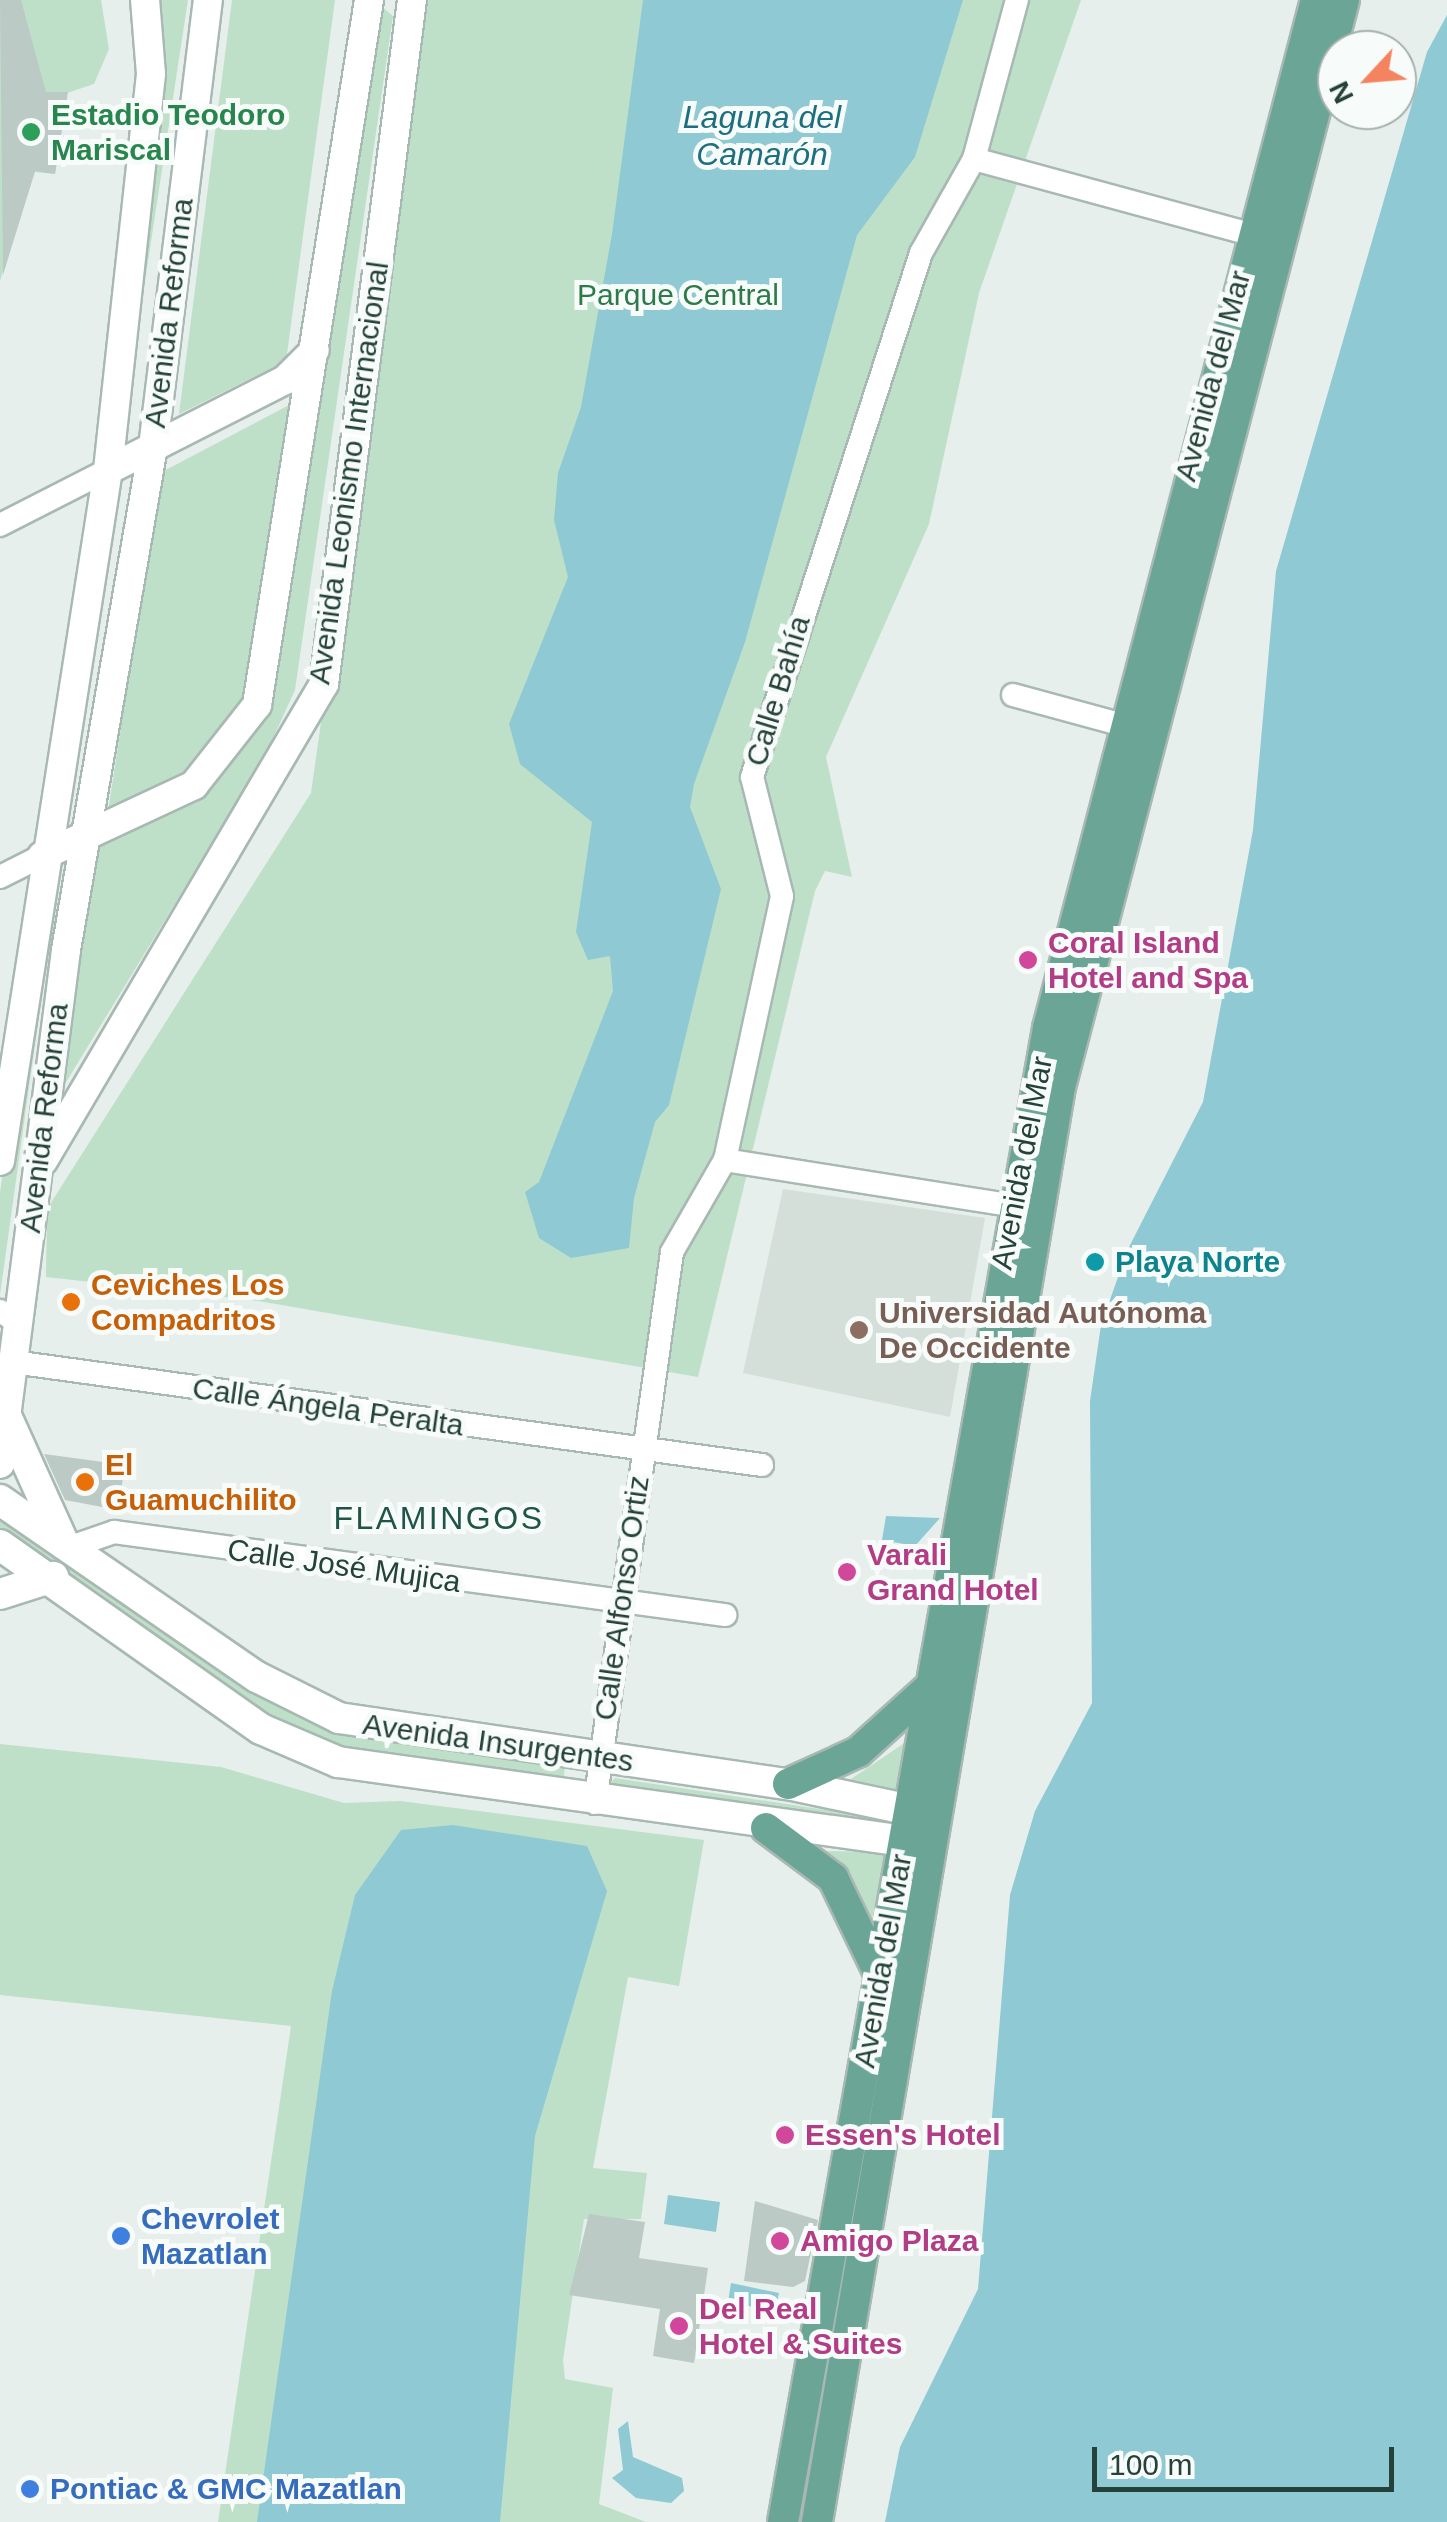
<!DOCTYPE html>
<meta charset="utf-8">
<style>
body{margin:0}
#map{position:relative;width:1447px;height:2522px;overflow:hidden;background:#e6efeb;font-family:Arial,sans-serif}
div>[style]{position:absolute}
.built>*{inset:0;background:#d4dfda}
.green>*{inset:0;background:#bfe0c8}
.water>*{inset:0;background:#8ec9d4}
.building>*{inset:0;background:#bbcac4}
.roads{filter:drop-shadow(2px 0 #a8b8b2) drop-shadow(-2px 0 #a8b8b2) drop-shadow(0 2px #a8b8b2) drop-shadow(0 -2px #a8b8b2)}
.minor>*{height:22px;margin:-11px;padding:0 11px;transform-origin:11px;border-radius:11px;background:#fff}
.tertiary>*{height:28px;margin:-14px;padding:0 14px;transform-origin:14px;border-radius:14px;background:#fff}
.secondary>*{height:30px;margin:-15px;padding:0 15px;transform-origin:15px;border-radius:15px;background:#fff}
.primary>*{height:30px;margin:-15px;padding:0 15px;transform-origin:15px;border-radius:15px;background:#6aa596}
.dots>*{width:28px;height:28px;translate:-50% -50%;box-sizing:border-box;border:5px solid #f7fbf9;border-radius:50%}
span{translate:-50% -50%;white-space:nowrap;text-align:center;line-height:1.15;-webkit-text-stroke:10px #f7fbf9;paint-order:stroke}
.leisure-label{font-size:30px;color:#27864d;font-weight:700}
.left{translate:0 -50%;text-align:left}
.park-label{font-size:30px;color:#2d7a4b}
.street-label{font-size:30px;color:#24423a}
.hotel-label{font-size:30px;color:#b23c85;font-weight:700}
.culture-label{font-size:30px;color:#0d838f;font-weight:700}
.food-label{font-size:30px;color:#c56008;font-weight:700}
.education-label{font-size:30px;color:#785e54;font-weight:700}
.shop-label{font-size:30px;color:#366cbe;font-weight:700}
.water-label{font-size:32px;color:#1c6f80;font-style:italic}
.neighbourhood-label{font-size:32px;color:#1f5548;letter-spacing:2.5px}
.north{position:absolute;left:1317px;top:30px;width:100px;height:100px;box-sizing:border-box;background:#f7fbf9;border:2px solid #a3b1ad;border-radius:50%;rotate:244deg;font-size:28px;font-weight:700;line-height:40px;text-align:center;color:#24423a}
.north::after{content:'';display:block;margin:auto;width:35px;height:45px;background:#f4845f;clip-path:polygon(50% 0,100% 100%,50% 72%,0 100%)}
.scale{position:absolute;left:1092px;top:2447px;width:302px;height:45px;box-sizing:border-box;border:5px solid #24423a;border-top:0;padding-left:12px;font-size:30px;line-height:35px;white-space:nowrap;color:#24423a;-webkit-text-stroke:8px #f7fbf9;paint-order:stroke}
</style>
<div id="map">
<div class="built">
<i style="clip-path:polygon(783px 1189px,985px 1218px,950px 1417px,743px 1373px)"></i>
</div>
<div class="green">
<i style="clip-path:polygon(0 0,101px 0,109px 49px,94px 84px,67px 93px,55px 174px,35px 172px,0 281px)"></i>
<i style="clip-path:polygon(131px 0,188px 0,119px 451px,144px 66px)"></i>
<i style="clip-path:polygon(232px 0,335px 0,286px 361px,179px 414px)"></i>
<i style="clip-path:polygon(374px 0,393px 16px,295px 690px,264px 758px,57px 1097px,101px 837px,211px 784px,269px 697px)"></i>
<i style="clip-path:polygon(423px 0,1081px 0,979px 293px,929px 524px,826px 757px,852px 877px,825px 871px,815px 891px,698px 1377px,252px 1300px,46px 1277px,47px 1209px,311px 793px)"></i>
<i style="clip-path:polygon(289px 405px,241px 705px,204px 760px,107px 818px,160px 473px)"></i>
<i style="clip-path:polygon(52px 873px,58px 879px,0 1295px,0 1193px,43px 877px)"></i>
<i style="clip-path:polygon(0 1516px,236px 1681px,330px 1724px,565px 1763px,564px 1777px,559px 1788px,329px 1743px,236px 1698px,0 1537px)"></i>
<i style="clip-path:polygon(906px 1742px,897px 1805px,836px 1789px)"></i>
<i style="clip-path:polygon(0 1744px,221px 1767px,344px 1803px,400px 1801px,704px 1840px,679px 1986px,628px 1977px,593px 2168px,647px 2173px,641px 2219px,584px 2219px,563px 2360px,565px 2379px,613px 2388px,599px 2504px,646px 2522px,218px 2522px,291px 2026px,0 1995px)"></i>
<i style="clip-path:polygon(615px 1778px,885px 1819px,879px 1833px,608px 1786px)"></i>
<i style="clip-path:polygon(825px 1851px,888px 1852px,870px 1926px,822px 1859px)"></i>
</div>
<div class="water">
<i style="clip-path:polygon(643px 0,963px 0,915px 157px,857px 235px,745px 642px,694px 784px,690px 807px,721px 889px,669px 1105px,655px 1122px,634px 1198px,629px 1248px,571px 1258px,539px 1238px,525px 1192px,539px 1182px,613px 991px,610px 956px,588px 960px,576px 932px,592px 822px,520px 764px,509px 724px,568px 577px,554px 520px,558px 473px,581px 407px,612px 234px)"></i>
<i style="clip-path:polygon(1447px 15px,1447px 2522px,885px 2522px,900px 2447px,978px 2289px,1010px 1895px,1035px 1811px,1092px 1703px,1090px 1401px,1101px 1325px,1128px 1249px,1203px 1102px,1253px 830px,1276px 571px,1427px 52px)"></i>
<i style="clip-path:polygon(886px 1516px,939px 1518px,940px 1518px,915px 1546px,882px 1540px)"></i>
<i style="clip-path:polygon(453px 1825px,587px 1846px,607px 1891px,535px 2136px,500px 2522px,257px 2522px,332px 1991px,355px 1895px,401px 1830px)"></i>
<i style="clip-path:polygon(668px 2195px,720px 2202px,716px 2232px,664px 2224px)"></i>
<i style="clip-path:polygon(731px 2283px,779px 2293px,775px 2311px,728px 2302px)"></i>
<i style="clip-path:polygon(628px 2421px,633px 2457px,682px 2478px,684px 2491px,671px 2503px,636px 2498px,612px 2478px,623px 2470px,618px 2429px)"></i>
</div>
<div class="building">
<i style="clip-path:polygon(0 0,21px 0,46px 92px,68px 92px,55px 174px,35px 171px,3px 275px)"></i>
<i style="clip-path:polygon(44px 1454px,125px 1465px,118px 1510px,65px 1500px)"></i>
<i style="clip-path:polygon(755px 2201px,818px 2220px,805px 2281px,793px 2287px,744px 2281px)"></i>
<i style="clip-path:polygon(589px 2214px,645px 2222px,639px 2258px,708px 2268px,694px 2363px,653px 2356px,660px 2309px,569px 2295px)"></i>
</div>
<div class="roads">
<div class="minor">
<i style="left:974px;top:159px;width:287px;rotate:15.2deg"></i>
<i style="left:0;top:525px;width:121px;rotate:-27deg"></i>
<i style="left:1013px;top:695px;width:134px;rotate:15.2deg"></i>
<i style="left:0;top:877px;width:47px;rotate:-26.6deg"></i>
<i style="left:725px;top:1160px;width:307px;rotate:9deg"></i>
<i style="left:0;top:1311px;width:20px;rotate:33deg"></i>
<i style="left:13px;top:1362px;width:756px;rotate:7.83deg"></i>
<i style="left:71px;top:1547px;width:46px;rotate:-19.2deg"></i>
<i style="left:114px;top:1532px;width:617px;rotate:7.74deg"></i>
<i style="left:595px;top:1803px;width:556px;rotate:-82.04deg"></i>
<i style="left:672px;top:1252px;width:106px;rotate:-60.1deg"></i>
<i style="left:725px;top:1160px;width:270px;rotate:-77.8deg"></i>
<i style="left:782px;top:896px;width:123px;rotate:-104.1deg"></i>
<i style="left:752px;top:777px;width:551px;rotate:-72.12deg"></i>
<i style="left:921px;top:253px;width:108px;rotate:-60.6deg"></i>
<i style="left:974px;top:159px;width:165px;rotate:-74.9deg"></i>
</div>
<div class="tertiary">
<i style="left:108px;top:470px;width:199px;rotate:-27deg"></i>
<i style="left:285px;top:380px;width:42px;rotate:-45deg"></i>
<i style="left:42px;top:856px;width:168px;rotate:-25deg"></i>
<i style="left:194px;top:785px;width:102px;rotate:-51.8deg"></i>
<i style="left:257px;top:705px;width:714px;rotate:-80.97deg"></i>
<i style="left:0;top:1161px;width:699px;rotate:-81.12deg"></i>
<i style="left:108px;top:470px;width:398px;rotate:-83.8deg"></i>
<i style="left:151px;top:74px;width:74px;rotate:-94.6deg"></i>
<i style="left:43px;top:1161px;width:554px;rotate:-59.5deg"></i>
<i style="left:324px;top:684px;width:690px;rotate:-82.67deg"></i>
<i style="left:0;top:1464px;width:518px;rotate:-82.68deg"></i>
<i style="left:66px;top:950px;width:510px;rotate:-80.19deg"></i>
<i style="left:153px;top:447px;width:450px;rotate:-83deg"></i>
</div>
<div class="secondary">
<i style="left:7px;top:1418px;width:138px;rotate:65.7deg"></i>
<i style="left:0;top:1500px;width:312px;rotate:34.6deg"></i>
<i style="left:257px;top:1677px;width:92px;rotate:26.6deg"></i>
<i style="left:339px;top:1718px;width:454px;rotate:8.4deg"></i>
<i style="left:788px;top:1784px;width:149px;rotate:12deg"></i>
<i style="left:0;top:1545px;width:319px;rotate:35.2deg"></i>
<i style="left:261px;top:1729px;width:84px;rotate:23.2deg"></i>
<i style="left:338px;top:1762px;width:594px;rotate:7.94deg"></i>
<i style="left:0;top:1594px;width:56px;rotate:-17.8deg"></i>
</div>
<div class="primary">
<i style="left:788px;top:1784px;width:77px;rotate:-24.6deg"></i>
<i style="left:858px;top:1752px;width:97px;rotate:-42.1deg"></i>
<i style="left:766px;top:1828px;width:84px;rotate:36.7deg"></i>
<i style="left:833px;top:1878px;width:106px;rotate:64.2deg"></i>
<i style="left:783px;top:2522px;width:1517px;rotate:-79.94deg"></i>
<i style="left:1048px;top:1028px;width:1062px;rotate:-75.39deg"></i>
<i style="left:817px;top:2522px;width:1455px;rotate:-80.39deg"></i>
<i style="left:1060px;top:1087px;width:1123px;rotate:-75.36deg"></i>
</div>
</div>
<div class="dots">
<i style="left:31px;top:132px;background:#2e9e5b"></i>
<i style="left:1028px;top:960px;background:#d1479c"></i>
<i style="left:1095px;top:1262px;background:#0f9aa8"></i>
<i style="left:71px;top:1302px;background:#e8710a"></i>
<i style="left:859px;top:1330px;background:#8d6e63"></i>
<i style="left:85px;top:1482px;background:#e8710a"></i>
<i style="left:847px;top:1572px;background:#d1479c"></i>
<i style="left:785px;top:2135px;background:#d1479c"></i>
<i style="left:121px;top:2236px;background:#3f7fe0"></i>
<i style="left:780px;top:2241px;background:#d1479c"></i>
<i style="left:679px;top:2326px;background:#d1479c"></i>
<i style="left:30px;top:2489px;background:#3f7fe0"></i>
</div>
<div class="leisure-label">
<span class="left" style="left:51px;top:132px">Estadio Teodoro<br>Mariscal</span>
</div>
<div class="park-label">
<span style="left:678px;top:295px">Parque Central</span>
</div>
<div class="street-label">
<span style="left:169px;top:313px;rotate:-83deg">Avenida Reforma</span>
<span style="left:1213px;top:376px;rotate:-75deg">Avenida del Mar</span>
<span style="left:349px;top:473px;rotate:-82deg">Avenida Leonismo Internacional</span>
<span style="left:778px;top:691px;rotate:-73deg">Calle Bahía</span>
<span style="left:44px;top:1118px;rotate:-83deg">Avenida Reforma</span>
<span style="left:1022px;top:1163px;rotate:-79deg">Avenida del Mar</span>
<span style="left:328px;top:1407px;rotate:8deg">Calle Ángela Peralta</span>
<span style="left:344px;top:1566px;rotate:8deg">Calle José Mujica</span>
<span style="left:622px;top:1598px;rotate:-82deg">Calle Alfonso Ortiz</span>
<span style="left:498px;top:1743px;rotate:8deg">Avenida Insurgentes</span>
<span style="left:883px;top:1961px;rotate:-80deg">Avenida del Mar</span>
</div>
<div class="hotel-label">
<span class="left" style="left:1048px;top:960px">Coral Island<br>Hotel and Spa</span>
<span class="left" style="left:867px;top:1572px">Varali<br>Grand Hotel</span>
<span class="left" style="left:805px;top:2135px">Essen's Hotel</span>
<span class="left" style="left:800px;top:2241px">Amigo Plaza</span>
<span class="left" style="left:699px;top:2326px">Del Real<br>Hotel &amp; Suites</span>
</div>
<div class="culture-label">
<span class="left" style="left:1115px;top:1262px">Playa Norte</span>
</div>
<div class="food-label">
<span class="left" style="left:91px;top:1302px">Ceviches Los<br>Compadritos</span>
<span class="left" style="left:105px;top:1482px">El<br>Guamuchilito</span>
</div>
<div class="education-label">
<span class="left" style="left:879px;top:1330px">Universidad Autónoma<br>De Occidente</span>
</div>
<div class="shop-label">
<span class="left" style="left:141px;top:2236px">Chevrolet<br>Mazatlan</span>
<span class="left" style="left:50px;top:2489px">Pontiac &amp; GMC Mazatlan</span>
</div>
<div class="water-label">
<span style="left:762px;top:136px">Laguna del<br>Camarón</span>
</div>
<div class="neighbourhood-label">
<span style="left:439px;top:1518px">FLAMINGOS</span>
</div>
<div class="north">N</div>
<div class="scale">100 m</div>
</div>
